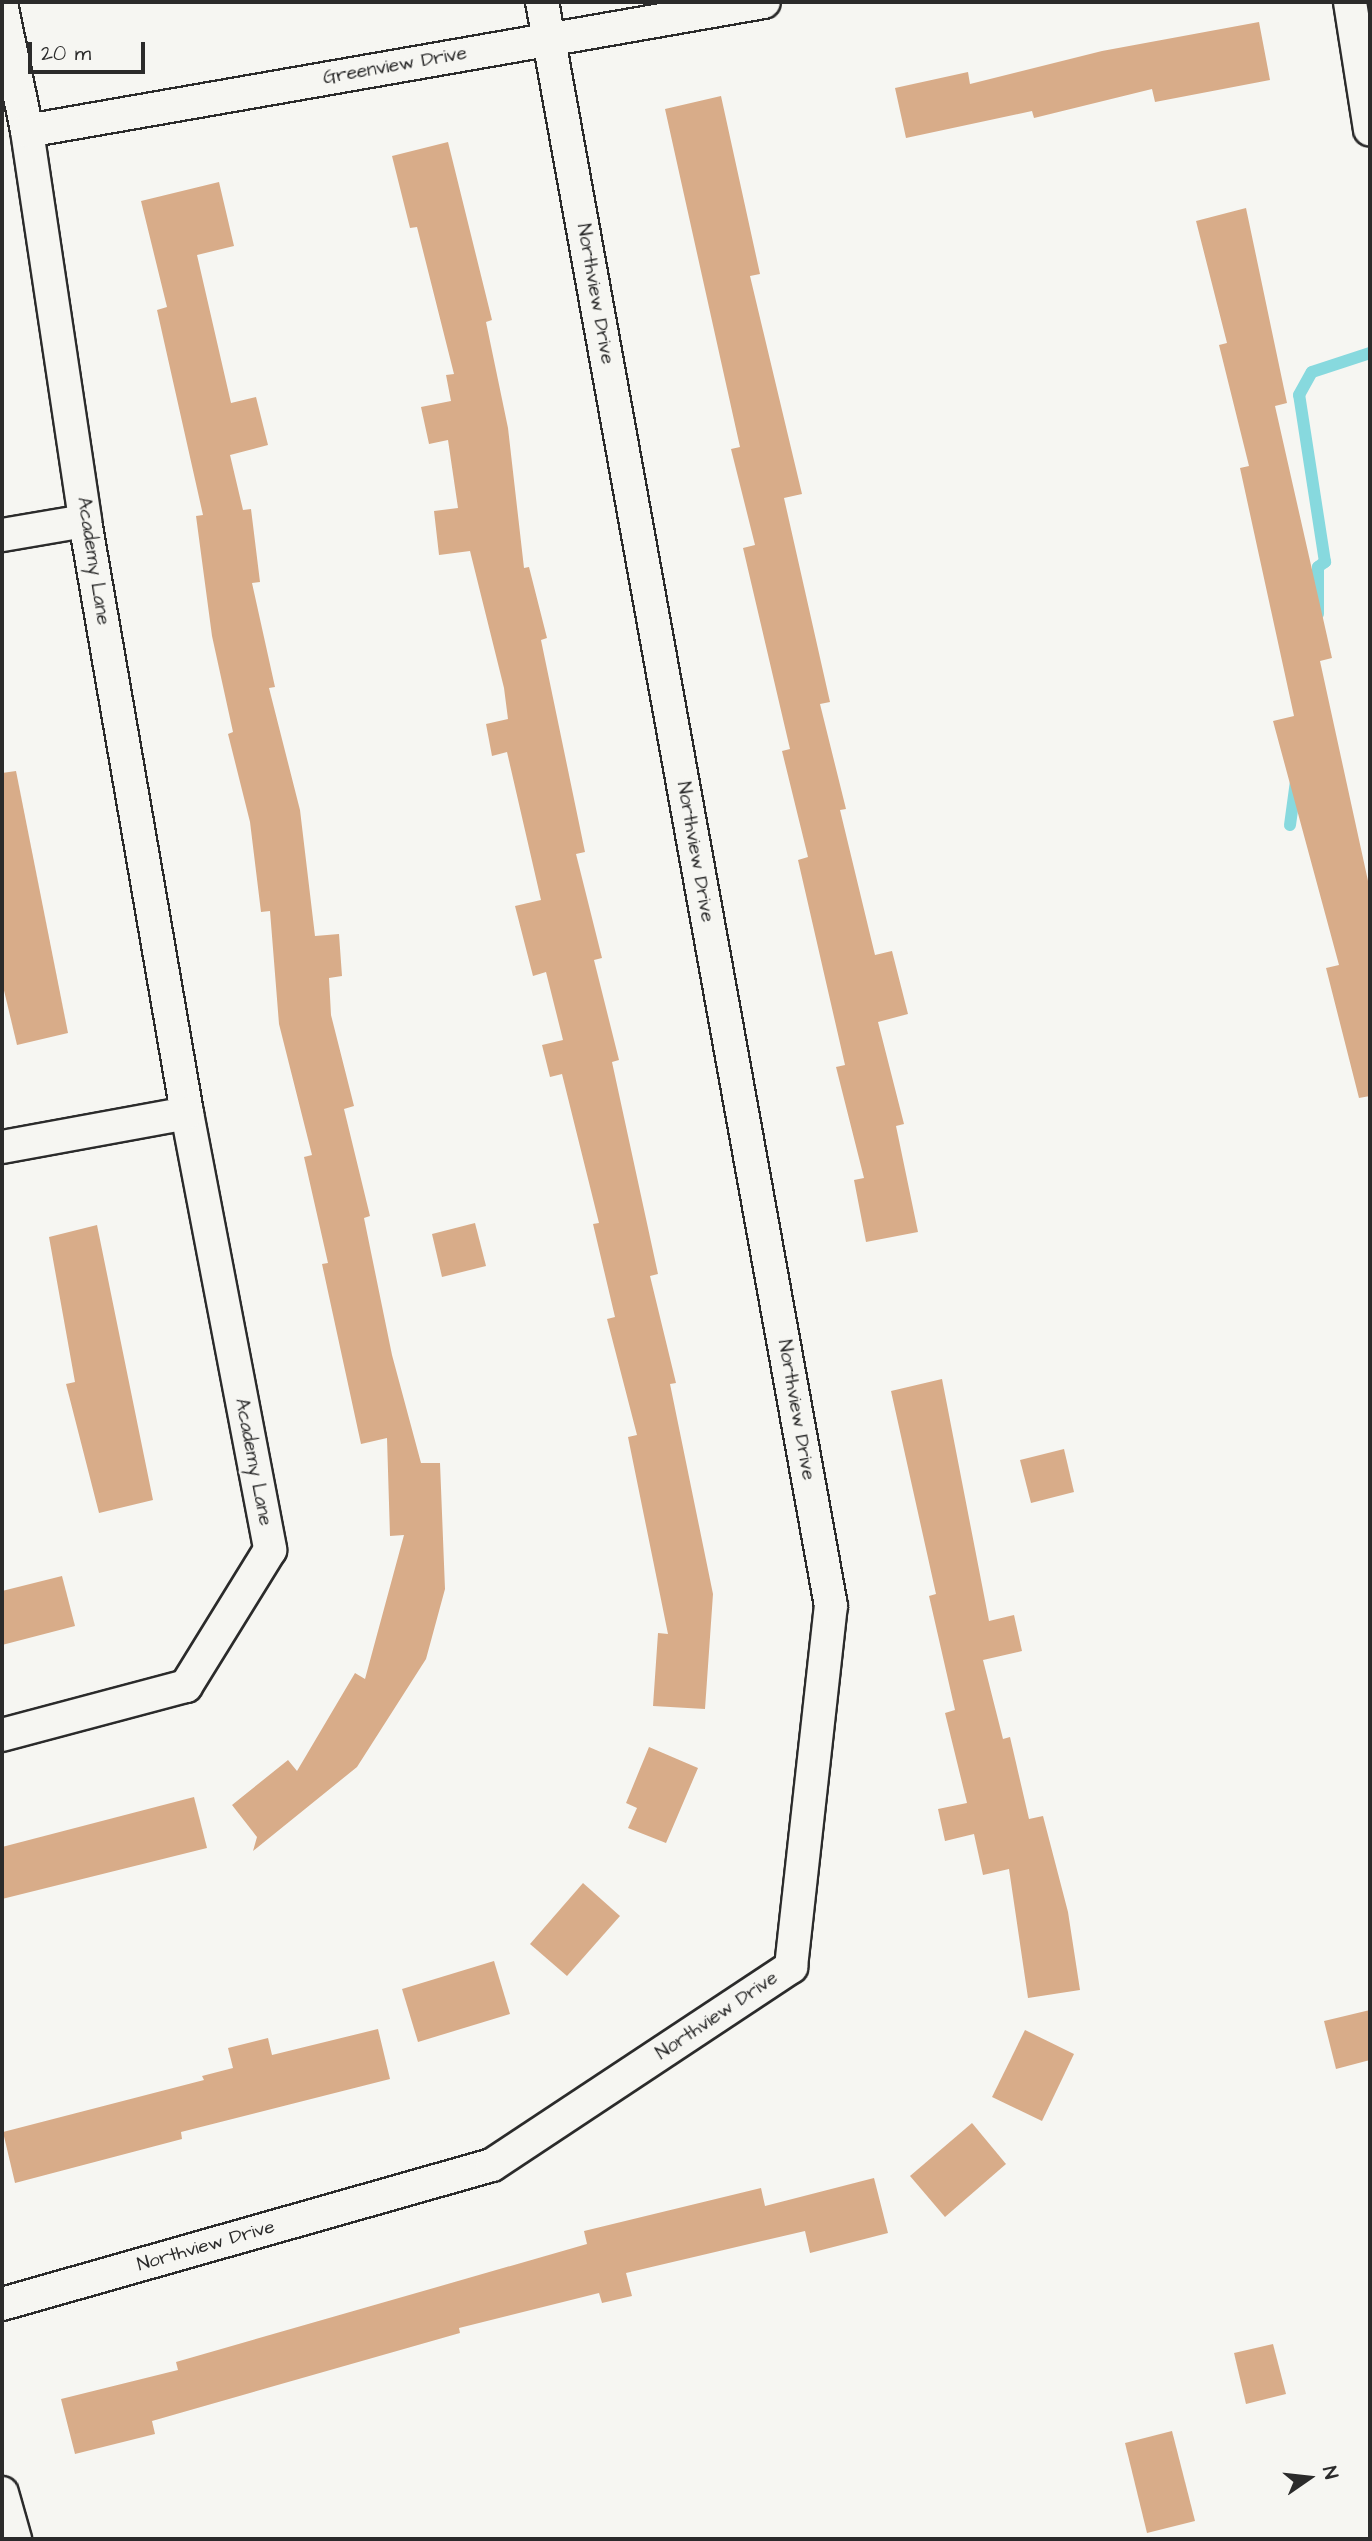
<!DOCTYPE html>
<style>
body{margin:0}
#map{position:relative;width:1372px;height:2541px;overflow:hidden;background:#f6f6f2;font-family:"Architects Daughter",sans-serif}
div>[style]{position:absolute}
.stream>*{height:12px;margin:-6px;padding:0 6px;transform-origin:6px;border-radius:6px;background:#87d9de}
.building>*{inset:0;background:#d8ac89}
.roads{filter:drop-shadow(2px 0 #2b2b2b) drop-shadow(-2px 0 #2b2b2b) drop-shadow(0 2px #2b2b2b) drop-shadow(0 -2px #2b2b2b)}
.street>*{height:32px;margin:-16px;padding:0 16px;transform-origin:16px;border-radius:16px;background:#f6f6f2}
span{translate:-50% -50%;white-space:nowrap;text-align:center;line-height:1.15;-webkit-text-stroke:5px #f6f6f2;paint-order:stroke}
.street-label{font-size:19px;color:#2b2b2b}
.frame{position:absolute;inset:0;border:4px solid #2b2b2b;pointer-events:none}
.north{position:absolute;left:1274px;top:2443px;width:70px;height:70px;-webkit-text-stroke:5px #f6f6f2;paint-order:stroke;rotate:76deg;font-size:19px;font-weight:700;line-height:28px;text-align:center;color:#2b2b2b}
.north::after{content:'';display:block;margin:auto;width:24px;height:32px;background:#2b2b2b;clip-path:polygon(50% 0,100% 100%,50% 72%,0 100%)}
.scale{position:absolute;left:28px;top:42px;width:117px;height:32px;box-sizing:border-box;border:4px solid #2b2b2b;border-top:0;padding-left:9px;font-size:21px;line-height:24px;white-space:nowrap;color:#2b2b2b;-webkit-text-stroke:5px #f6f6f2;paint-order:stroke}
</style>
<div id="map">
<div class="stream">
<i style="left:1318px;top:614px;width:47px;rotate:-90deg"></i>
<i style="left:1318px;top:567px;width:9px;rotate:-36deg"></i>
<i style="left:1325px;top:562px;width:169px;rotate:-98.8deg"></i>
<i style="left:1299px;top:395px;width:26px;rotate:-61deg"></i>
<i style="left:1312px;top:372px;width:61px;rotate:-18.1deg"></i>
<i style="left:1290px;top:825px;width:44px;rotate:-82.2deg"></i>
</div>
<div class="building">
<i style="clip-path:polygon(1259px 22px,1270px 80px,1155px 102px,1152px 89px,1034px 118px,1032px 111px,906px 138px,895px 88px,968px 72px,970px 84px,1102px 51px)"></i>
<i style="clip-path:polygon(721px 96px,760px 274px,750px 276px,802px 494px,784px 498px,830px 702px,820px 704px,846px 809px,840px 810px,875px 955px,892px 951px,908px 1014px,878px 1022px,904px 1124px,896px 1126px,918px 1232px,866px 1242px,854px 1180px,864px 1178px,836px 1067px,845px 1065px,798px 860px,808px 857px,782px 751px,790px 749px,743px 548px,755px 545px,731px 449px,740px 447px,665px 109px)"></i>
<i style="clip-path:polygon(448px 142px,492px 320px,486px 322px,508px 428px,524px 568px,529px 567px,547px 638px,541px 640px,585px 852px,576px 854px,602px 958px,594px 960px,619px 1060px,612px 1062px,658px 1274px,650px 1276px,676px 1383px,670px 1384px,713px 1594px,705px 1709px,653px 1706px,658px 1633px,668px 1634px,628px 1437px,637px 1435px,607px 1319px,615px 1317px,593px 1224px,599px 1223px,562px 1074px,550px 1077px,542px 1045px,563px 1040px,546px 972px,533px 976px,515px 906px,541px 900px,507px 752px,492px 756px,486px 724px,508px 719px,504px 688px,470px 551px,439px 555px,434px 511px,458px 508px,448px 440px,429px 444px,421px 407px,451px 401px,446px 375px,454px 374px,417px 227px,410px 228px,392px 156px)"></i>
<i style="clip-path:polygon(219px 182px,234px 246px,197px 255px,231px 403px,256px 397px,268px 445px,230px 455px,243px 510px,251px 509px,260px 582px,252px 583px,275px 687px,269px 688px,300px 810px,315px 936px,339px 934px,342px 976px,329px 978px,331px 1015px,354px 1106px,344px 1109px,370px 1216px,364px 1218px,392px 1355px,421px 1463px,440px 1463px,445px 1589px,426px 1659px,357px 1767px,253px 1851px,257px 1837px,232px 1805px,288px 1760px,297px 1771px,355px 1673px,365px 1679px,404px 1535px,390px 1536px,387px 1438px,361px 1444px,322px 1264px,328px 1263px,304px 1157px,312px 1155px,279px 1024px,270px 911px,261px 912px,250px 822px,228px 734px,233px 732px,212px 636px,196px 516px,203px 515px,157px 310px,167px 307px,141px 201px)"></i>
<i style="clip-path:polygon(1246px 208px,1287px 403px,1275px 406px,1332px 658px,1320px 661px,1370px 890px,1370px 1096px,1359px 1098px,1326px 968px,1339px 965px,1273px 721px,1294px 716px,1240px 468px,1249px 466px,1219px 345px,1227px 343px,1196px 221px)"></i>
<i style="clip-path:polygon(16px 771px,68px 1033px,17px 1045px,2px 982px,2px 773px)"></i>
<i style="clip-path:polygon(475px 1223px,486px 1266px,442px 1277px,432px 1234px)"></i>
<i style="clip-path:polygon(97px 1225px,153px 1500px,99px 1513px,66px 1384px,75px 1382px,49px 1237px)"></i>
<i style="clip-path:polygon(942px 1379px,989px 1621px,1014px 1615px,1022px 1651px,983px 1660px,1003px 1739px,1010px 1737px,1029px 1819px,1043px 1816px,1068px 1912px,1080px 1990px,1028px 1998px,1009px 1869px,983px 1875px,974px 1834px,945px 1841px,938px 1809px,967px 1803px,945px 1713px,955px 1710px,929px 1596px,936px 1594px,891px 1391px)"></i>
<i style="clip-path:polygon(1064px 1449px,1074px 1492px,1031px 1503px,1020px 1460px)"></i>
<i style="clip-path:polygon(62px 1576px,75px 1626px,2px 1645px,2px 1591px)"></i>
<i style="clip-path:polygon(649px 1747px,698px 1768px,666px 1843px,628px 1828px,637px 1808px,626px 1803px)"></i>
<i style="clip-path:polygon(194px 1797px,207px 1848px,2px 1899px,2px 1847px)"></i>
<i style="clip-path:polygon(583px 1883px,620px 1916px,567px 1976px,530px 1944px)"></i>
<i style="clip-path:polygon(494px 1961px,510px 2014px,418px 2042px,402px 1989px)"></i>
<i style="clip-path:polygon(1370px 2010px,1370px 2060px,1336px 2069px,1324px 2021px)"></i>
<i style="clip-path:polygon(378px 2029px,390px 2079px,181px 2132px,182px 2139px,15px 2183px,3px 2132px,204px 2080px,202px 2076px,233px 2068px,228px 2048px,268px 2038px,272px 2055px)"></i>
<i style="clip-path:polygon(1025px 2030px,1074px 2054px,1042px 2121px,992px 2097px)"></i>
<i style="clip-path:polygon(972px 2123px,1006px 2164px,945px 2217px,910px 2176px)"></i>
<i style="clip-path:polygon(874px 2178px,888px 2233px,810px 2253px,805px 2231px,626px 2273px,632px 2296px,602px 2303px,599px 2293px,459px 2328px,460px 2333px,152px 2421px,155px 2434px,75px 2454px,61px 2399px,178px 2370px,176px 2362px,587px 2244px,584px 2231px,761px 2188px,765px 2206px)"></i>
<i style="clip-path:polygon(1273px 2344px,1286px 2394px,1246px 2404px,1234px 2353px)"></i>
<i style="clip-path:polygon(1172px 2431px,1195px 2521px,1147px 2533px,1125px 2443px)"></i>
</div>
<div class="roads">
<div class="street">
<i style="left:1350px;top:2px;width:129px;rotate:81.1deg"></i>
<i style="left:2px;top:8px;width:126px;rotate:78.5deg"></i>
<i style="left:27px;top:131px;width:394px;rotate:81.5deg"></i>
<i style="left:85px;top:521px;width:601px;rotate:80.22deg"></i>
<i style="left:187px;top:1113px;width:445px;rotate:79.2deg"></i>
<i style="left:270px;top:1550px;width:160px;rotate:121.7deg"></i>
<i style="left:186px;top:1686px;width:190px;rotate:165.1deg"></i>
<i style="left:27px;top:131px;width:748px;rotate:-9.93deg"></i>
<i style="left:2px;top:535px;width:84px;rotate:-9.6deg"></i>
<i style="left:2px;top:1147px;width:188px;rotate:-10.4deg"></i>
<i style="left:2px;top:2304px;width:509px;rotate:-15.84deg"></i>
<i style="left:492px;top:2165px;width:359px;rotate:-33.5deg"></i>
<i style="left:791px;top:1967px;width:363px;rotate:-83.7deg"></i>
<i style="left:831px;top:1606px;width:1630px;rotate:-100.21deg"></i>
<i style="left:2px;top:2493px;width:48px;rotate:74.2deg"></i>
</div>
</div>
<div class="street-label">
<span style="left:395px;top:66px;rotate:-10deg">Greenview Drive</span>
<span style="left:595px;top:294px;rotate:80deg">Northview Drive</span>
<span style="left:93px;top:561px;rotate:81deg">Academy Lane</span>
<span style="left:695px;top:852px;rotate:80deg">Northview Drive</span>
<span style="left:796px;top:1410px;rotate:80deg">Northview Drive</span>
<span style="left:253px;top:1462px;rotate:79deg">Academy Lane</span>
<span style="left:717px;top:2016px;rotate:-34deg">Northview Drive</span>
<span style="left:206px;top:2246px;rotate:-16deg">Northview Drive</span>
</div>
<div class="frame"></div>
<div class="north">N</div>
<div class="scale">20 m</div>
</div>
